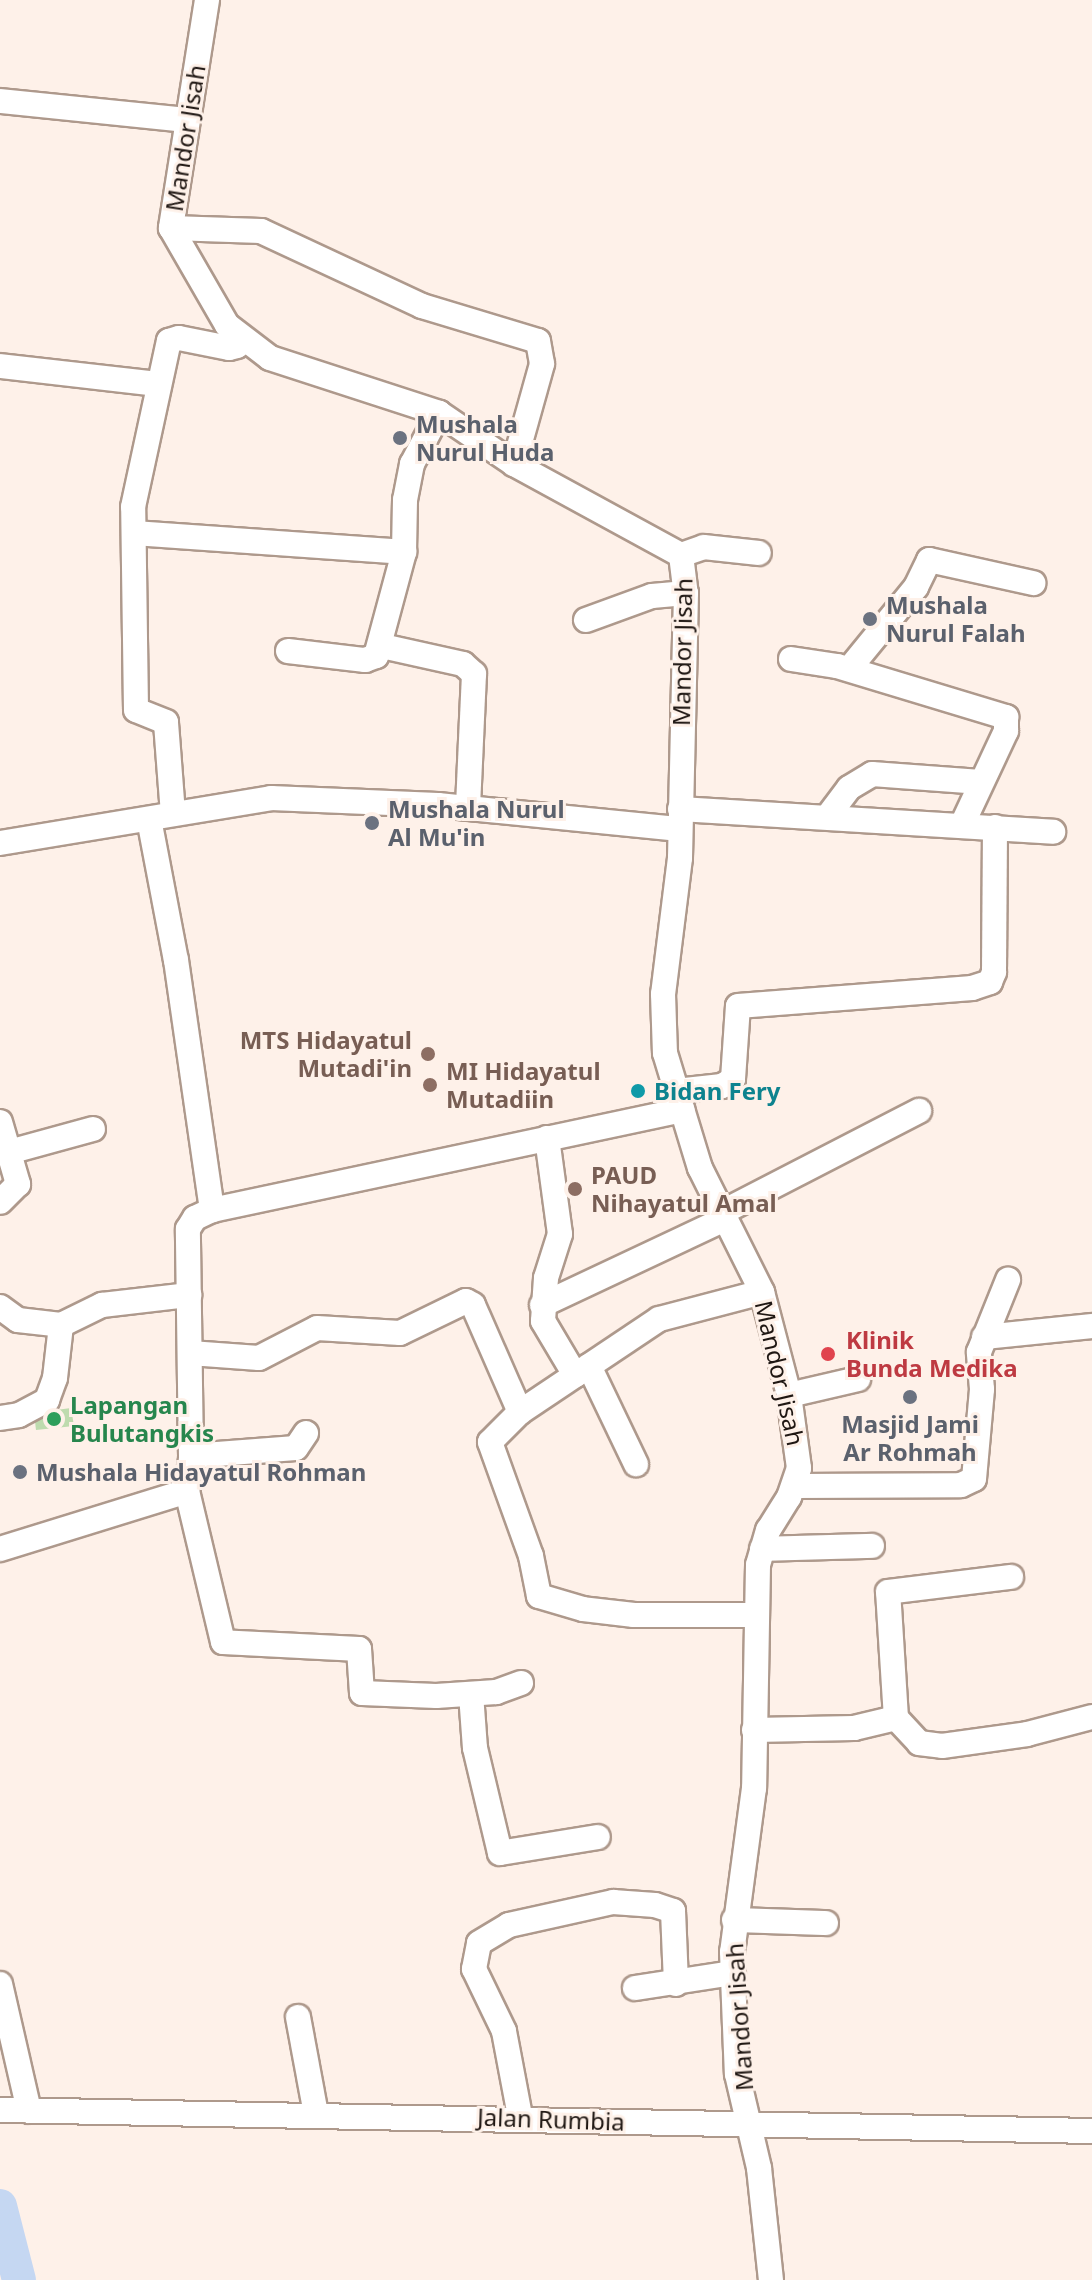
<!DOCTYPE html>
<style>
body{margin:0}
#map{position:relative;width:1092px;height:2280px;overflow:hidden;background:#fef1e9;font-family:"Noto Sans",sans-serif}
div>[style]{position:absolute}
.green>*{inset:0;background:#bedbae}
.river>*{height:34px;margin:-17px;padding:0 17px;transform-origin:17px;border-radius:17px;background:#c5d7f2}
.roads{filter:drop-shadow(2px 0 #ae998c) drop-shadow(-2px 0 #ae998c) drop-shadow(0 2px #ae998c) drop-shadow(0 -2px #ae998c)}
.minor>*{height:24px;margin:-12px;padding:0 12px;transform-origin:12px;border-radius:12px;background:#fff}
.dots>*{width:22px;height:22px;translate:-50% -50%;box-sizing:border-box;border:4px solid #fef1e9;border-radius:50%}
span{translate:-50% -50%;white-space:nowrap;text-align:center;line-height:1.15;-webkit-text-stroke:6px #fef1e9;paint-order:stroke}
.street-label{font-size:24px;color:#1f1713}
.worship-label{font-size:24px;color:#5b616d;font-weight:700}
.left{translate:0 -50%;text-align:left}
.education-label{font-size:24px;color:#785e54;font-weight:700}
.right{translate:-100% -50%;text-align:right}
.culture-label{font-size:24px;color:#0d838f;font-weight:700}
.health-label{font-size:24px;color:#be3a42;font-weight:700}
.leisure-label{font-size:24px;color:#27864d;font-weight:700}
</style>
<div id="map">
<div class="green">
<i style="clip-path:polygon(71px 1408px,74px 1426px,36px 1430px,34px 1413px)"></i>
</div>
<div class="river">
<i style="left:0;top:2206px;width:76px;rotate:75.6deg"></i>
</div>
<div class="roads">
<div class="minor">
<i style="left:207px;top:0;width:231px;rotate:99deg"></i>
<i style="left:171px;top:228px;width:112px;rotate:60deg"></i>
<i style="left:227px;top:325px;width:54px;rotate:37.5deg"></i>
<i style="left:270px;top:358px;width:178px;rotate:18deg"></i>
<i style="left:439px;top:413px;width:91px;rotate:34.2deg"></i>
<i style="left:514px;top:464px;width:190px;rotate:28.6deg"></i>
<i style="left:681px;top:555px;width:38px;rotate:83deg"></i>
<i style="left:686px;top:593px;width:265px;rotate:91.3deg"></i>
<i style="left:680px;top:858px;width:137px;rotate:97.1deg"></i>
<i style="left:663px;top:994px;width:59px;rotate:88.1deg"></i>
<i style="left:665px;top:1053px;width:120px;rotate:73.1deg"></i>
<i style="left:700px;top:1168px;width:139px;rotate:63.4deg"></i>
<i style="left:762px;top:1292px;width:106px;rotate:75.3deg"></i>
<i style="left:789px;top:1395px;width:74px;rotate:82.2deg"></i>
<i style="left:799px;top:1468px;width:31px;rotate:109deg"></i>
<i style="left:789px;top:1497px;width:39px;rotate:122deg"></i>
<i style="left:768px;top:1530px;width:36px;rotate:106deg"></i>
<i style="left:758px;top:1565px;width:223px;rotate:91deg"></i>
<i style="left:754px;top:1788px;width:165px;rotate:97.6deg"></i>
<i style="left:732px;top:1952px;width:122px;rotate:87.7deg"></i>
<i style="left:737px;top:2074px;width:97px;rotate:76.8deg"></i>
<i style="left:759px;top:2168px;width:113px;rotate:83.9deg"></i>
<i style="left:0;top:101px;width:188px;rotate:5.8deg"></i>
<i style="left:171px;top:228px;width:90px;rotate:1.9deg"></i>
<i style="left:261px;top:231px;width:178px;rotate:25deg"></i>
<i style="left:422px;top:306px;width:121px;rotate:16.8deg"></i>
<i style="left:538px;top:341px;width:23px;rotate:80deg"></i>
<i style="left:542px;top:364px;width:104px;rotate:105.6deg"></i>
<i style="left:0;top:366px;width:160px;rotate:6.5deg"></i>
<i style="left:135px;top:533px;width:270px;rotate:4deg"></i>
<i style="left:681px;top:555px;width:24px;rotate:-19deg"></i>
<i style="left:704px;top:547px;width:55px;rotate:6.2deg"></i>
<i style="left:586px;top:620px;width:70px;rotate:-20deg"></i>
<i style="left:652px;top:596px;width:34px;rotate:-5deg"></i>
<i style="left:382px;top:646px;width:83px;rotate:12.5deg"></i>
<i style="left:463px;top:664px;width:15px;rotate:42deg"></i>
<i style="left:474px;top:674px;width:134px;rotate:92.6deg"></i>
<i style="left:288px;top:651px;width:78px;rotate:6.7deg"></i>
<i style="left:365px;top:660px;width:12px;rotate:-20deg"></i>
<i style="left:376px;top:656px;width:108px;rotate:-74.9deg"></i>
<i style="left:404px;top:552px;width:52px;rotate:-88.9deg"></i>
<i style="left:405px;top:500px;width:37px;rotate:-79deg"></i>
<i style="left:412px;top:464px;width:58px;rotate:-62.1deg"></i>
<i style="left:791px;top:659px;width:47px;rotate:8.7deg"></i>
<i style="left:837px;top:666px;width:177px;rotate:16.8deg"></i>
<i style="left:1006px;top:717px;width:14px;rotate:90deg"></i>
<i style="left:1006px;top:731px;width:104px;rotate:115.1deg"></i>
<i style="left:849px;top:669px;width:106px;rotate:-50.7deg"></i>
<i style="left:916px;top:587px;width:30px;rotate:-64deg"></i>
<i style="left:929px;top:560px;width:107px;rotate:12.5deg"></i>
<i style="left:680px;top:809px;width:374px;rotate:3.5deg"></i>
<i style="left:173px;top:814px;width:92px;rotate:-94.4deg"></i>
<i style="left:166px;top:722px;width:32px;rotate:-158deg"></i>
<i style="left:136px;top:710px;width:203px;rotate:-90.8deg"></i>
<i style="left:133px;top:507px;width:170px;rotate:-77.8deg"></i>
<i style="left:169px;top:341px;width:10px;rotate:-17deg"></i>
<i style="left:179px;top:338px;width:51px;rotate:11.3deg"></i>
<i style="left:229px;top:348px;width:8px;rotate:-14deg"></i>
<i style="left:237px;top:346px;width:9px;rotate:-84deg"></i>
<i style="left:828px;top:816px;width:35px;rotate:-53deg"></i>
<i style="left:849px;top:788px;width:27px;rotate:-31deg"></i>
<i style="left:872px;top:774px;width:109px;rotate:4.2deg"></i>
<i style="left:149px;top:819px;width:144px;rotate:79.2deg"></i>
<i style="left:176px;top:960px;width:253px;rotate:81.8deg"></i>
<i style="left:0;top:843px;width:275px;rotate:-9.4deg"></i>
<i style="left:271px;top:798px;width:167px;rotate:2.4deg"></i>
<i style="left:438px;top:805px;width:243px;rotate:5.7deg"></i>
<i style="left:676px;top:1091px;width:46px;rotate:-6.2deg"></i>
<i style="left:722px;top:1086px;width:13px;rotate:-32deg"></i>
<i style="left:733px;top:1079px;width:73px;rotate:-86.1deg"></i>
<i style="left:738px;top:1006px;width:235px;rotate:-4.4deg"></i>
<i style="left:972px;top:988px;width:19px;rotate:-18deg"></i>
<i style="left:990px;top:982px;width:11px;rotate:-68deg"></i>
<i style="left:994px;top:972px;width:145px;rotate:-89.6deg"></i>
<i style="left:0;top:1122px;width:65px;rotate:73.8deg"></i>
<i style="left:18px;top:1184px;width:25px;rotate:135deg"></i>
<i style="left:547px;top:1138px;width:97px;rotate:82.3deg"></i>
<i style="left:560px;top:1234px;width:46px;rotate:107.7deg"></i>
<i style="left:546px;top:1278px;width:43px;rotate:94deg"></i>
<i style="left:543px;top:1321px;width:63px;rotate:59.3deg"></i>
<i style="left:9px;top:1152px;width:87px;rotate:-15.3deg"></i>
<i style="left:721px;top:1213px;width:223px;rotate:-27.3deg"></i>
<i style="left:542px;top:1305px;width:202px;rotate:-25.2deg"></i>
<i style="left:0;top:1307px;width:22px;rotate:36deg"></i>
<i style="left:18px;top:1320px;width:43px;rotate:6.6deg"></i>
<i style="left:61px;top:1325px;width:46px;rotate:-26deg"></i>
<i style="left:102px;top:1305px;width:88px;rotate:-6.6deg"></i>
<i style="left:984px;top:1337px;width:109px;rotate:-5.8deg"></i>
<i style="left:190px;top:1353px;width:69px;rotate:4.1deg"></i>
<i style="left:259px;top:1358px;width:65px;rotate:-27.3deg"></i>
<i style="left:317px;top:1328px;width:83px;rotate:3.4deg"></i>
<i style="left:400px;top:1333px;width:73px;rotate:-25.9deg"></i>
<i style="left:466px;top:1301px;width:8px;rotate:30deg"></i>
<i style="left:473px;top:1305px;width:117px;rotate:66.3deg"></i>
<i style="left:589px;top:1366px;width:109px;rotate:64.4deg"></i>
<i style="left:789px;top:1395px;width:71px;rotate:-13.1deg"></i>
<i style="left:0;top:1418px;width:19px;rotate:-9deg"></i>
<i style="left:19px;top:1415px;width:32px;rotate:-28deg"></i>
<i style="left:47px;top:1400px;width:23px;rotate:-70deg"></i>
<i style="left:55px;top:1378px;width:53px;rotate:-83.5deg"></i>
<i style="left:191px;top:1456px;width:105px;rotate:-4.4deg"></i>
<i style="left:296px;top:1448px;width:18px;rotate:-56deg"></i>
<i style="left:795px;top:1486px;width:166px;rotate:-0.3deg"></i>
<i style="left:961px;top:1485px;width:14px;rotate:-25deg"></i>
<i style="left:974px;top:1479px;width:90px;rotate:-84.9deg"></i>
<i style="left:982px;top:1389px;width:37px;rotate:-95deg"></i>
<i style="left:979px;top:1352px;width:78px;rotate:-68.1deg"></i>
<i style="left:0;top:1549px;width:196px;rotate:-17.2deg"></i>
<i style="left:762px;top:1549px;width:110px;rotate:-1.6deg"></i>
<i style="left:755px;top:1615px;width:121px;rotate:180deg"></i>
<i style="left:634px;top:1615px;width:51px;rotate:-173.3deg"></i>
<i style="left:583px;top:1609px;width:46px;rotate:-163.5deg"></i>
<i style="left:539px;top:1596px;width:41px;rotate:-101.3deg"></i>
<i style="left:531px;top:1556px;width:121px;rotate:-109.8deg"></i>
<i style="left:490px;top:1442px;width:42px;rotate:-45deg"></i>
<i style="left:520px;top:1412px;width:167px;rotate:-33.8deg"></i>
<i style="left:659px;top:1319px;width:106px;rotate:-14.7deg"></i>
<i style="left:521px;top:1683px;width:27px;rotate:160deg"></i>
<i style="left:496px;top:1692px;width:60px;rotate:176.2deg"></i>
<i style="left:436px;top:1696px;width:74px;rotate:-177.7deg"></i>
<i style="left:362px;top:1693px;width:44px;rotate:-93.9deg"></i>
<i style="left:359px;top:1649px;width:136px;rotate:-177.1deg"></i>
<i style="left:223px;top:1642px;width:155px;rotate:-103.4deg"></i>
<i style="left:187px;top:1491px;width:35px;rotate:-83deg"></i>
<i style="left:191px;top:1456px;width:227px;rotate:-90.8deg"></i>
<i style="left:188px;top:1229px;width:13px;rotate:-58deg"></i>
<i style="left:195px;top:1218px;width:19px;rotate:-25deg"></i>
<i style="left:212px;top:1210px;width:481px;rotate:-12deg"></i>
<i style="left:471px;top:1694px;width:54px;rotate:85.8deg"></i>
<i style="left:475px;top:1748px;width:108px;rotate:76.6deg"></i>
<i style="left:500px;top:1853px;width:99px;rotate:-9.3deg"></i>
<i style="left:896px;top:1718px;width:126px;rotate:-93.6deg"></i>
<i style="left:888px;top:1592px;width:124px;rotate:-7deg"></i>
<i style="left:754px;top:1730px;width:100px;rotate:-1.1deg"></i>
<i style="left:854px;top:1728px;width:43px;rotate:-13.4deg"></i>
<i style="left:896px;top:1718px;width:34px;rotate:47deg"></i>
<i style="left:919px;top:1743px;width:23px;rotate:7deg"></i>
<i style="left:942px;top:1746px;width:86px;rotate:-8deg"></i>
<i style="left:1027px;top:1734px;width:67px;rotate:-14.7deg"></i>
<i style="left:734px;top:1920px;width:92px;rotate:1.9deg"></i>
<i style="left:0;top:1984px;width:130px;rotate:77.1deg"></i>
<i style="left:635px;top:1988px;width:99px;rotate:-8.7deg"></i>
<i style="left:298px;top:2017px;width:99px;rotate:79.5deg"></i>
<i style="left:0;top:2110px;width:1092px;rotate:1.1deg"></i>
<i style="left:520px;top:2116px;width:86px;rotate:-100.7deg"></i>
<i style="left:504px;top:2031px;width:69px;rotate:-115.8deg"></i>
<i style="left:474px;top:1969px;width:26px;rotate:-79deg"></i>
<i style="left:479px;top:1943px;width:35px;rotate:-31deg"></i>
<i style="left:509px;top:1925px;width:107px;rotate:-12.5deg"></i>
<i style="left:613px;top:1902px;width:42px;rotate:4.1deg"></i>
<i style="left:655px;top:1905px;width:19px;rotate:18deg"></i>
<i style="left:673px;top:1911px;width:73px;rotate:87.6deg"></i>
</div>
</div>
<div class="dots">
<i style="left:400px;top:438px;background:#6b7280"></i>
<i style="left:870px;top:619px;background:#6b7280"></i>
<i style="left:372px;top:823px;background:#6b7280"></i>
<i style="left:428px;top:1054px;background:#8d6e63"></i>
<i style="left:430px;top:1085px;background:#8d6e63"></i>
<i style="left:638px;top:1091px;background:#0f9aa8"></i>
<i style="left:575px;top:1189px;background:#8d6e63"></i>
<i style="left:828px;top:1354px;background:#e0444e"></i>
<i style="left:910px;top:1397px;background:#6b7280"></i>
<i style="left:54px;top:1419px;background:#2e9e5b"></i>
<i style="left:20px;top:1472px;background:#6b7280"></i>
</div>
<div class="street-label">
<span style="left:185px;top:138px;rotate:-81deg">Mandor Jisah</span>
<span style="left:682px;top:652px;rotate:-89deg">Mandor Jisah</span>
<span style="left:780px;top:1373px;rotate:77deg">Mandor Jisah</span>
<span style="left:739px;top:2017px;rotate:-94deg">Mandor Jisah</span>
<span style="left:551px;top:2119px;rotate:2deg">Jalan Rumbia</span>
</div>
<div class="worship-label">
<span class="left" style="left:416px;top:438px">Mushala<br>Nurul Huda</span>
<span class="left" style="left:886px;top:619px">Mushala<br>Nurul Falah</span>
<span class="left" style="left:388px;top:823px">Mushala Nurul<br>Al Mu'in</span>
<span style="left:910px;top:1438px">Masjid Jami<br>Ar Rohmah</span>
<span class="left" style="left:36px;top:1472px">Mushala Hidayatul Rohman</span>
</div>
<div class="education-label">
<span class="right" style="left:412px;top:1054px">MTS Hidayatul<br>Mutadi'in</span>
<span class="left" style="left:446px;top:1085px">MI Hidayatul<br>Mutadiin</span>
<span class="left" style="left:591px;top:1189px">PAUD<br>Nihayatul Amal</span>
</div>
<div class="culture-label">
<span class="left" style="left:654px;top:1091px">Bidan Fery</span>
</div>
<div class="health-label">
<span class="left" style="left:846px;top:1354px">Klinik<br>Bunda Medika</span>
</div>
<div class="leisure-label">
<span class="left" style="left:70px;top:1419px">Lapangan<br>Bulutangkis</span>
</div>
</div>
